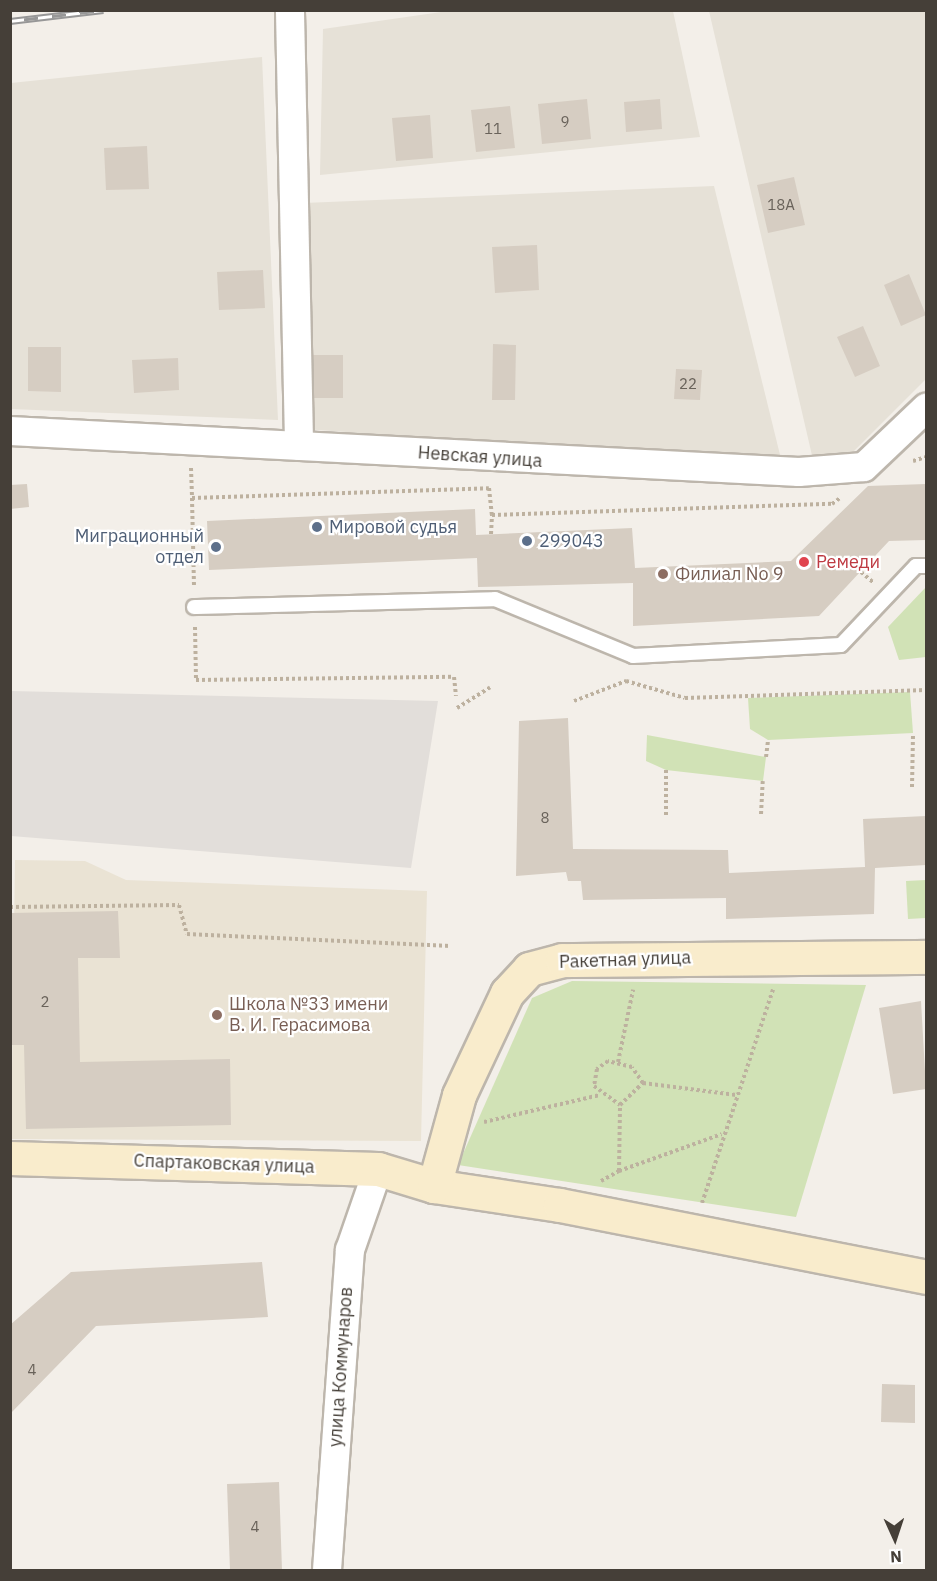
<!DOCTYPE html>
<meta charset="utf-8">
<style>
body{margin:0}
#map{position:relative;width:937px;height:1581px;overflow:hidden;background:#f3efe9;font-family:"IBM Plex Sans",sans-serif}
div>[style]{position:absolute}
.residential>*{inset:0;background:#e6e1d7}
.industrial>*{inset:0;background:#e2deda}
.education>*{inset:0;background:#eae3d4}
.green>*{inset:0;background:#d1e2b6}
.building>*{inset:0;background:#d6cdc2}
.path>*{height:4px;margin-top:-2px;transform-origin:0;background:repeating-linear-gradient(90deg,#bdb19f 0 3px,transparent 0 6px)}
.roads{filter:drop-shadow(2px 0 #bdb6ac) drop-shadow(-2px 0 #bdb6ac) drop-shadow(0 2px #bdb6ac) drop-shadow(0 -2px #bdb6ac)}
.service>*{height:14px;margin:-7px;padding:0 7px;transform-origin:7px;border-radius:7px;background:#fff}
.minor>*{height:28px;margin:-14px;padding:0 14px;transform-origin:14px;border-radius:14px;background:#fff}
.secondary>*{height:33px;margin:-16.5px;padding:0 16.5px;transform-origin:16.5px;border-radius:16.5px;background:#f9eccc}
.rail>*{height:7px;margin-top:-3.5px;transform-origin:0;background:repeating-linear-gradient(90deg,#fff 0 14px,#979797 0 28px);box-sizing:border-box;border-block:2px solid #979797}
.dots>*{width:16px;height:16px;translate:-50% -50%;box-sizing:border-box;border:3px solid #fff;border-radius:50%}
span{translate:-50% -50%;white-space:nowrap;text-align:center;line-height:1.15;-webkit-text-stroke:4.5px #fff;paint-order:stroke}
.number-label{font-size:15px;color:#69625a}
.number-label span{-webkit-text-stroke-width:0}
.street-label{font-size:18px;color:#453f38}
.service-label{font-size:18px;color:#4e5e75}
.left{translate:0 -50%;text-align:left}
.right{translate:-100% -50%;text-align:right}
.health-label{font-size:18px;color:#be3a42}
.education-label{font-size:18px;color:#785e54}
.frame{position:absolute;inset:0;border:12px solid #453f38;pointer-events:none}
.north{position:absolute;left:865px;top:1509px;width:60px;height:60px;-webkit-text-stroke:4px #fff;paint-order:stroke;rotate:177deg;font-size:16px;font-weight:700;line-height:24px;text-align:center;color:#453f38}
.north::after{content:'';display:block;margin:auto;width:21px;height:27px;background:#453f38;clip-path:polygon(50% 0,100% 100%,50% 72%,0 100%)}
</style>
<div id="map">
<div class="residential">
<i style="clip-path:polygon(455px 10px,673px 11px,700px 137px,320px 175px,323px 29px)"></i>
<i style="clip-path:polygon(709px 11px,926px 11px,926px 379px,853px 452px,814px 464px)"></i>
<i style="clip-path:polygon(262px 57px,278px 420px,11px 409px,11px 83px)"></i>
<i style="clip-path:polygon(714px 186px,782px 463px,304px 429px,304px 203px)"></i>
</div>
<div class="industrial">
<i style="clip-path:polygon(11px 691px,438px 701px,411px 868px,11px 836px)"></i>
</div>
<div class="education">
<i style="clip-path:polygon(15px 860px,85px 861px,126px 880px,427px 891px,421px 1141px,11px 1139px)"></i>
</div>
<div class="green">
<i style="clip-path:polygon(926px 587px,926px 657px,899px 660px,888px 627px)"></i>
<i style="clip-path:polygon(910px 692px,913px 733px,768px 740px,750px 729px,748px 698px)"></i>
<i style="clip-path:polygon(647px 735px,766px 757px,763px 781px,666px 770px,646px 761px)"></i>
<i style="clip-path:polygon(926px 880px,926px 918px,908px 919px,906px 881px)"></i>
<i style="clip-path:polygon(572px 981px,866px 985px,796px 1217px,458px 1165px,532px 998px)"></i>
</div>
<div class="building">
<i style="clip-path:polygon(587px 99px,591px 139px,542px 144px,538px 104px)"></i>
<i style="clip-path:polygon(660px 99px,662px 129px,626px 132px,624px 102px)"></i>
<i style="clip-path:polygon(510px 106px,515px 148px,476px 152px,471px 110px)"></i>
<i style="clip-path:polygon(430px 115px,433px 158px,396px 161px,392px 118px)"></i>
<i style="clip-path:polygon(147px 146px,149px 189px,106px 190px,104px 148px)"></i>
<i style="clip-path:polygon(794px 177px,805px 225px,768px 233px,757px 185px)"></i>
<i style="clip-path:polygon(537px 245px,539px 290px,495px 293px,492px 247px)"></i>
<i style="clip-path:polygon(263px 270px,265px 308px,219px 310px,217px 272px)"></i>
<i style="clip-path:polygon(909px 274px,926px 315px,901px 326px,884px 285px)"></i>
<i style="clip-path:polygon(863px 326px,880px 366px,855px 377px,837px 337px)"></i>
<i style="clip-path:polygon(493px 344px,516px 345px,515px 400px,492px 400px)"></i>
<i style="clip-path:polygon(28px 347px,61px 347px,61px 392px,28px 391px)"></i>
<i style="clip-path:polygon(307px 355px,343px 355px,343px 398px,307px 398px)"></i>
<i style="clip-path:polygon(178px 358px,179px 390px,134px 393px,132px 360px)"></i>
<i style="clip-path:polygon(676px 369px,702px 370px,700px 400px,674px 399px)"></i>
<i style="clip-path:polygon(27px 484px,29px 507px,10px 509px,10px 485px)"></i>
<i style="clip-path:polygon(926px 484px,926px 540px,889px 541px,819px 616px,633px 626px,633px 583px,478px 587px,477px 558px,209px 570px,207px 521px,475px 509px,476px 535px,632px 528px,635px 568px,791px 561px,868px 486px)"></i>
<i style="clip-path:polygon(568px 718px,573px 849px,728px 850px,729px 873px,865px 867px,863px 819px,926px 816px,926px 865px,875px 868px,874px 914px,726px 919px,726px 898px,583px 900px,581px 881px,568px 881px,566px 872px,516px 876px,519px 721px)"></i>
<i style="clip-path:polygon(118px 911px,120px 958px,78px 958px,80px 1062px,230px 1059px,231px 1125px,26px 1129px,24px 1045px,10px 1045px,10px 913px)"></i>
<i style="clip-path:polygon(921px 1001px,926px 1089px,893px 1094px,879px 1008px)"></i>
<i style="clip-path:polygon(262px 1262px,268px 1317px,96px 1326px,10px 1414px,10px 1325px,71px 1272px)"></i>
<i style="clip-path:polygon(882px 1384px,915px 1385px,915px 1423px,881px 1422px)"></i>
<i style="clip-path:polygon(279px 1482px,282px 1570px,230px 1570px,227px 1484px)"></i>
</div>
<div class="path">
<i style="left:913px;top:461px;width:14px;rotate:-17deg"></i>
<i style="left:191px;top:468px;width:30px;rotate:88deg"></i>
<i style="left:192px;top:498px;width:297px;rotate:-1.9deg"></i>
<i style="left:489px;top:488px;width:27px;rotate:84deg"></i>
<i style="left:492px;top:515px;width:340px;rotate:-1.9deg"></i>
<i style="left:832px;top:504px;width:10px;rotate:-37deg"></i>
<i style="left:192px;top:498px;width:89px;rotate:88.7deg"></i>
<i style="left:491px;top:534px;width:19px;rotate:-87deg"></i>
<i style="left:861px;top:572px;width:17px;rotate:40deg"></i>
<i style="left:195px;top:627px;width:53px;rotate:88.9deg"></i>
<i style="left:196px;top:680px;width:258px;rotate:-0.7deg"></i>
<i style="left:454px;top:677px;width:19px;rotate:84deg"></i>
<i style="left:574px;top:701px;width:56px;rotate:-21deg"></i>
<i style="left:626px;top:681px;width:61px;rotate:16.1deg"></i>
<i style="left:685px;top:698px;width:241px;rotate:-1.9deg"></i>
<i style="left:457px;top:708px;width:39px;rotate:-32deg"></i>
<i style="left:766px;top:757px;width:17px;rotate:-83deg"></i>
<i style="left:666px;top:770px;width:47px;rotate:90deg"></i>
<i style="left:912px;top:787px;width:54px;rotate:-88.9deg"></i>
<i style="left:761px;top:814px;width:33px;rotate:-87deg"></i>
<i style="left:10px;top:907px;width:169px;rotate:-0.7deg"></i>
<i style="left:179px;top:905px;width:30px;rotate:75deg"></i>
<i style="left:187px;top:934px;width:264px;rotate:2.6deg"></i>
<i style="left:618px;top:1062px;width:74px;rotate:-78.2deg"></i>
<i style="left:643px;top:1083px;width:19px;rotate:-125deg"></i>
<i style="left:632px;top:1067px;width:25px;rotate:-166deg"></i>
<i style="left:608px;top:1061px;width:14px;rotate:144deg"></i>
<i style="left:597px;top:1069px;width:17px;rotate:100deg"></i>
<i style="left:594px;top:1086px;width:32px;rotate:36deg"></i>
<i style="left:620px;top:1105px;width:32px;rotate:-44deg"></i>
<i style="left:643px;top:1083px;width:94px;rotate:7.4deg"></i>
<i style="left:484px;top:1122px;width:119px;rotate:-13.1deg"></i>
<i style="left:619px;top:1171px;width:109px;rotate:-19.8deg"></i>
<i style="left:601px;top:1181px;width:21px;rotate:-29deg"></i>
<i style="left:619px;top:1171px;width:66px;rotate:-89.1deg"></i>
<i style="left:702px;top:1203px;width:225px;rotate:-71.6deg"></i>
</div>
<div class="roads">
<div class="service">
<i style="left:194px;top:607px;width:301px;rotate:-1.5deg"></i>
<i style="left:495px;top:599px;width:149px;rotate:22.4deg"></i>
<i style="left:633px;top:656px;width:208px;rotate:-3deg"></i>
<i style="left:841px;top:645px;width:109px;rotate:-46.5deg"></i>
<i style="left:916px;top:566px;width:10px"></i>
</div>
<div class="minor">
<i style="left:290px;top:12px;width:434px;rotate:88.8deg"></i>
<i style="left:10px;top:431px;width:790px;rotate:2.97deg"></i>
<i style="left:799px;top:472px;width:65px;rotate:-4.4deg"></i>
<i style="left:864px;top:467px;width:86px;rotate:-43.6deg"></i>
<i style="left:327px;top:1570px;width:321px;rotate:-85.9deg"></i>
<i style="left:350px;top:1250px;width:86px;rotate:-70.9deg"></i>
</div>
<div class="secondary">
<i style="left:10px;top:1158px;width:368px;rotate:1.7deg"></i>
<i style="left:378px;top:1169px;width:59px;rotate:16.9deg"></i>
<i style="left:434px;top:1186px;width:127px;rotate:8.6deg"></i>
<i style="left:560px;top:1205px;width:373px;rotate:11.1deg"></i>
<i style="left:434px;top:1186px;width:94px;rotate:-74.6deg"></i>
<i style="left:459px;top:1095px;width:113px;rotate:-64.8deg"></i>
<i style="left:507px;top:993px;width:33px;rotate:-47deg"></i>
<i style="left:529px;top:969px;width:34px;rotate:-15deg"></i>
<i style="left:562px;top:960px;width:364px;rotate:-0.5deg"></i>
</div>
</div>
<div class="rail">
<i style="left:10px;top:21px;width:94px;rotate:-6.7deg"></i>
</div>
<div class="dots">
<i style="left:317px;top:527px;background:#5c6f8a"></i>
<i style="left:527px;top:541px;background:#5c6f8a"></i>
<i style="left:216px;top:547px;background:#5c6f8a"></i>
<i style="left:804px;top:562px;background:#e0444e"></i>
<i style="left:663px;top:574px;background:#8d6e63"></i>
<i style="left:217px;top:1015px;background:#8d6e63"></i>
</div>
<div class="number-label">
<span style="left:565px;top:122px">9</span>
<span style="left:493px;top:129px">11</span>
<span style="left:781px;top:205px">18А</span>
<span style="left:688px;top:384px">22</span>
<span style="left:545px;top:818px">8</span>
<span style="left:45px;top:1002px">2</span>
<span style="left:32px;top:1370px">4</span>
<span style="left:255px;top:1527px">4</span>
</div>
<div class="street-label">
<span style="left:480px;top:457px;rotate:4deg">Невская улица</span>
<span style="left:625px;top:960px;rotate:-2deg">Ракетная улица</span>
<span style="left:224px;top:1164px;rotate:2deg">Спартаковская улица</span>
<span style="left:341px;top:1367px;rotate:-86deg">улица Коммунаров</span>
</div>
<div class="service-label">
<span class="left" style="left:329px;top:527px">Мировой судья</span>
<span class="right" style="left:204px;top:547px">Миграционный<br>отдел</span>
<span class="left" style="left:539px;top:541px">299043</span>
</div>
<div class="health-label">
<span class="left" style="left:816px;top:562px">Ремеди</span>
</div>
<div class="education-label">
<span class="left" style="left:675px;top:574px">Филиал No 9</span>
<span class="left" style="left:229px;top:1015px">Школа №33 имени<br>В. И. Герасимова</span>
</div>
<div class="frame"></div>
<div class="north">N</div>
</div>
